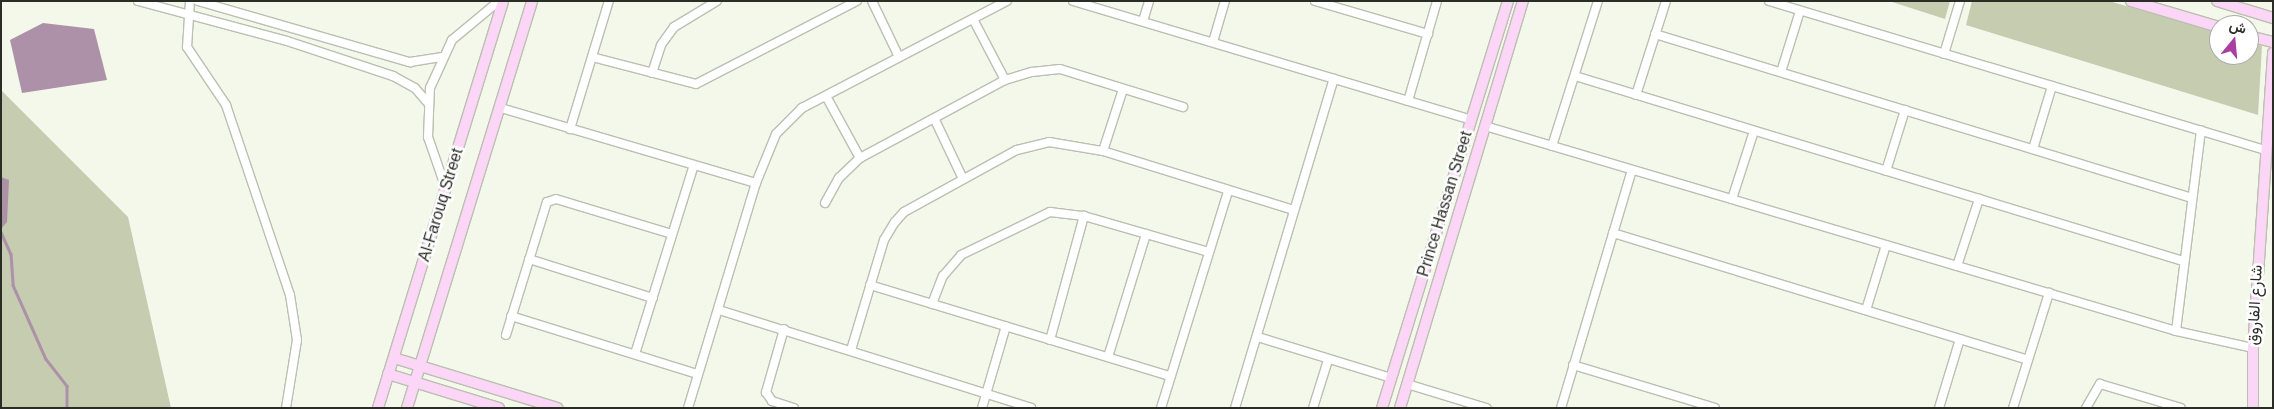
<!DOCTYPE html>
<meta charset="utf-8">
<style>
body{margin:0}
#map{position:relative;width:2274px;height:409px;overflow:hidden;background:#f4f8ea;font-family:Arial,Vazirmatn,sans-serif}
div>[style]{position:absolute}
.green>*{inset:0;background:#c5ccaf}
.water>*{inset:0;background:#ad91a8}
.stream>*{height:2.5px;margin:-1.25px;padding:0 1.25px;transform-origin:1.25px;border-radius:1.25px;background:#ad91a8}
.roads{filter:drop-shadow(1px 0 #bbbfb1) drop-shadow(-1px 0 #bbbfb1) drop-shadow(0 1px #bbbfb1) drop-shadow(0 -1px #bbbfb1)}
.minor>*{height:8px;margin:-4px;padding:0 4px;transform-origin:4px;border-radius:4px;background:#fff}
.major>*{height:10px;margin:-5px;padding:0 5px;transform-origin:5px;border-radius:5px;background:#fbd6f6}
span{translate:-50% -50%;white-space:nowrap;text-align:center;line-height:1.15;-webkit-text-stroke:5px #fff;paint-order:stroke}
.street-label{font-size:16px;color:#2a2c26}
.frame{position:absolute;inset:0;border:2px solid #2a2c26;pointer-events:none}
.north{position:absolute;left:2209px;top:15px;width:50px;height:50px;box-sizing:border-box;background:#fff;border:1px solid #aaaba8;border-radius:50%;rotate:17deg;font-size:14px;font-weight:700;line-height:20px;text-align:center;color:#2a2c26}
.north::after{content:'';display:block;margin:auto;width:18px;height:22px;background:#a93fa0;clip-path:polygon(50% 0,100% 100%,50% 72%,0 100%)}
</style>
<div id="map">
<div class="green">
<i style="clip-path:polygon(1889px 1px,1950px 1px,1945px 19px)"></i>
<i style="clip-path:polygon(1972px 1px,2109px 1px,2219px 33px,2219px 55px,2249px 55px,2249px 42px,2262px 46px,2258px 115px,1966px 25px)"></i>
<i style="clip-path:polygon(1px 90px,128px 217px,171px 408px,1px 408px)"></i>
</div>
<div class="water">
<i style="clip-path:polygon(43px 23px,94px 29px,107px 80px,22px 93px,10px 40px)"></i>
<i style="clip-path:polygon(1px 177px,9px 180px,7px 222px,1px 229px)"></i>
</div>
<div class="stream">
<i style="left:1px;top:232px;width:24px;rotate:66deg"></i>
<i style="left:11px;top:254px;width:31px;rotate:86deg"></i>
<i style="left:13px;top:285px;width:81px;rotate:66deg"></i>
<i style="left:46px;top:359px;width:34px;rotate:52deg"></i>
<i style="left:67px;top:386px;width:22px;rotate:90deg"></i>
</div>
<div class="roads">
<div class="minor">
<i style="left:138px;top:1px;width:154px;rotate:15deg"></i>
<i style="left:287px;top:41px;width:112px;rotate:18.3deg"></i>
<i style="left:393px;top:76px;width:25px;rotate:29deg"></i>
<i style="left:415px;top:88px;width:20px;rotate:49deg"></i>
<i style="left:190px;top:1px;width:46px;rotate:93.7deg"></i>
<i style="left:187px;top:47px;width:70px;rotate:56.1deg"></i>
<i style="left:226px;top:105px;width:200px;rotate:71.4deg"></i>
<i style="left:290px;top:295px;width:46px;rotate:81.2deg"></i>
<i style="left:297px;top:340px;width:69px;rotate:99.2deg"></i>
<i style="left:198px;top:1px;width:221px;rotate:16.1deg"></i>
<i style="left:410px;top:62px;width:31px;rotate:-9deg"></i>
<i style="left:872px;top:1px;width:62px;rotate:64.3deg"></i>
<i style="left:1073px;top:1px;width:415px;rotate:16.6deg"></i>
<i style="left:1315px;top:1px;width:118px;rotate:16.3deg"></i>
<i style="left:1769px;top:1px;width:518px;rotate:16.72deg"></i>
<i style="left:973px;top:19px;width:69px;rotate:62.3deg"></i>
<i style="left:1143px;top:21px;width:21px;rotate:-73deg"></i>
<i style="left:1655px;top:34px;width:561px;rotate:16.98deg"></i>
<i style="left:1213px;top:42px;width:43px;rotate:-73.7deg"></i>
<i style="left:1944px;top:54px;width:55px;rotate:-73.2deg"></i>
<i style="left:592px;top:57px;width:107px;rotate:14.6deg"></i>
<i style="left:696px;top:84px;width:181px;rotate:-27.3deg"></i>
<i style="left:1781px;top:72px;width:64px;rotate:-72.7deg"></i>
<i style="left:652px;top:73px;width:29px;rotate:-72deg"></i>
<i style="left:661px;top:45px;width:22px;rotate:-54deg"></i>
<i style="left:674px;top:27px;width:50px;rotate:-31.2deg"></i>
<i style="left:1575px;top:76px;width:636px;rotate:16.92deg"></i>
<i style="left:1636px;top:95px;width:99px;rotate:-72.3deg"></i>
<i style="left:826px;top:96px;width:71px;rotate:61.3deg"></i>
<i style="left:1408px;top:101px;width:104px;rotate:-73.8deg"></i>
<i style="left:501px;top:108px;width:266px;rotate:16.4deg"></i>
<i style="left:935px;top:120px;width:65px;rotate:64.6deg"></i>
<i style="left:1485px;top:126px;width:721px;rotate:16.52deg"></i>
<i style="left:2176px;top:331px;width:79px;rotate:12.4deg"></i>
<i style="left:570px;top:129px;width:134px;rotate:-73.1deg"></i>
<i style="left:1552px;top:146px;width:152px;rotate:-72.4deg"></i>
<i style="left:2033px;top:149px;width:66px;rotate:-73.2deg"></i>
<i style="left:1103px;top:151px;width:65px;rotate:-72.1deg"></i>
<i style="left:1886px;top:171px;width:64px;rotate:-72.7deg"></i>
<i style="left:445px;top:186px;width:52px;rotate:-109.1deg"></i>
<i style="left:428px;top:137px;width:49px;rotate:-87.7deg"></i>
<i style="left:430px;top:88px;width:53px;rotate:-65.4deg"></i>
<i style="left:452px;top:40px;width:61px;rotate:-39.7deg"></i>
<i style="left:1732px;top:199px;width:71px;rotate:-72.1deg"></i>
<i style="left:825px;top:203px;width:29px;rotate:-61deg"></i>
<i style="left:839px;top:178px;width:29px;rotate:-44deg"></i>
<i style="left:860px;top:158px;width:165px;rotate:-28.3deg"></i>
<i style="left:1005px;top:80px;width:28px;rotate:-17deg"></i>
<i style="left:1032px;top:72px;width:28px;rotate:-6deg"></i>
<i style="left:1060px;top:69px;width:129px;rotate:17.2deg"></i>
<i style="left:1613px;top:233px;width:434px;rotate:17deg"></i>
<i style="left:529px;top:259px;width:130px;rotate:17.5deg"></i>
<i style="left:1957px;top:266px;width:71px;rotate:-71.8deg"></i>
<i style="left:870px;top:285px;width:313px;rotate:16.9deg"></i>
<i style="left:932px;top:304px;width:30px;rotate:-69deg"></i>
<i style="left:943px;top:276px;width:28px;rotate:-49deg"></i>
<i style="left:961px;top:255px;width:99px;rotate:-25.8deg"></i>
<i style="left:1050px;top:212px;width:34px;rotate:7deg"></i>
<i style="left:1084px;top:216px;width:130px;rotate:16.1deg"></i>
<i style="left:719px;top:310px;width:327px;rotate:17.4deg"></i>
<i style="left:1866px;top:310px;width:68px;rotate:-72.9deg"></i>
<i style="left:511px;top:316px;width:195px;rotate:17.3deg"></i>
<i style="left:784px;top:329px;width:66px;rotate:105.9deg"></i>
<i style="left:766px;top:392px;width:11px;rotate:56deg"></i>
<i style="left:772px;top:401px;width:23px;rotate:18deg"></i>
<i style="left:2176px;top:331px;width:202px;rotate:-82.9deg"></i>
<i style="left:506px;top:335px;width:139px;rotate:-72.9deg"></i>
<i style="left:547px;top:202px;width:9px;rotate:-18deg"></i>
<i style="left:556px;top:199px;width:121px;rotate:16.8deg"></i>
<i style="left:1258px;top:337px;width:139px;rotate:17.1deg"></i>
<i style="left:1050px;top:340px;width:129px;rotate:-74.7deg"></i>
<i style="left:851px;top:350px;width:115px;rotate:-73.3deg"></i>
<i style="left:884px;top:240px;width:21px;rotate:-59deg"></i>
<i style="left:895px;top:222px;width:13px;rotate:-48deg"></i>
<i style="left:904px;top:212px;width:129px;rotate:-28.8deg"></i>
<i style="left:1017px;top:150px;width:33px;rotate:-14deg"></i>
<i style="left:1049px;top:142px;width:55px;rotate:9.5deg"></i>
<i style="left:1103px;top:151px;width:200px;rotate:17.2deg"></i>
<i style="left:635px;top:354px;width:198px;rotate:-72.7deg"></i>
<i style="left:1108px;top:357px;width:129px;rotate:-72.8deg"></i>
<i style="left:1573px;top:365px;width:148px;rotate:16.8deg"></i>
<i style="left:1407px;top:384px;width:83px;rotate:16.9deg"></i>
<i style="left:688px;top:408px;width:235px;rotate:-73.2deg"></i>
<i style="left:756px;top:183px;width:53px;rotate:-67.8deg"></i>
<i style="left:776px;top:134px;width:37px;rotate:-45deg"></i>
<i style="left:802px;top:108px;width:231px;rotate:-27.6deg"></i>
<i style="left:982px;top:408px;width:85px;rotate:-73.7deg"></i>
<i style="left:1161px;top:408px;width:227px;rotate:-72.8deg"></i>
<i style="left:1235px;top:408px;width:344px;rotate:-73.3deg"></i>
<i style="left:1313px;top:408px;width:50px;rotate:-72.6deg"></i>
<i style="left:1561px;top:408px;width:248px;rotate:-73.4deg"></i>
<i style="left:1939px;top:408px;width:72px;rotate:-73.1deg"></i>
<i style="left:2013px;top:408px;width:121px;rotate:-72.6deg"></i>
<i style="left:2086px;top:408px;width:28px;rotate:-60deg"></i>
<i style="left:2100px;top:384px;width:84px;rotate:16.5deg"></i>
</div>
<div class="major">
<i style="left:2131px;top:1px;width:92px;rotate:16.5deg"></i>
<i style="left:2217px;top:1px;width:59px;rotate:16.9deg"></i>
<i style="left:2249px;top:36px;width:25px;rotate:14deg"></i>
<i style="left:394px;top:358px;width:171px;rotate:17deg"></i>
<i style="left:388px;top:374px;width:116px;rotate:17deg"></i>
<i style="left:378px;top:408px;width:426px;rotate:-72.9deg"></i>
<i style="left:407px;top:408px;width:426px;rotate:-72.9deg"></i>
<i style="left:1382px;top:408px;width:426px;rotate:-72.8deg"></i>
<i style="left:1400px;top:408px;width:425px;rotate:-73.2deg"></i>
<i style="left:2253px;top:408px;width:60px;rotate:-90deg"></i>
<i style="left:2253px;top:348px;width:296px;rotate:-86.1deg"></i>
</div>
</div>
<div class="street-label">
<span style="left:1445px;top:204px;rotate:-73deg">Prince Hassan Street</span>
<span style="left:441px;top:205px;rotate:-73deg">Al-Farouq Street</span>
<span style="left:2255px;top:305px;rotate:-87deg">شارع الفاروق</span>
</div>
<div class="frame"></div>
<div class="north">ش</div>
</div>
